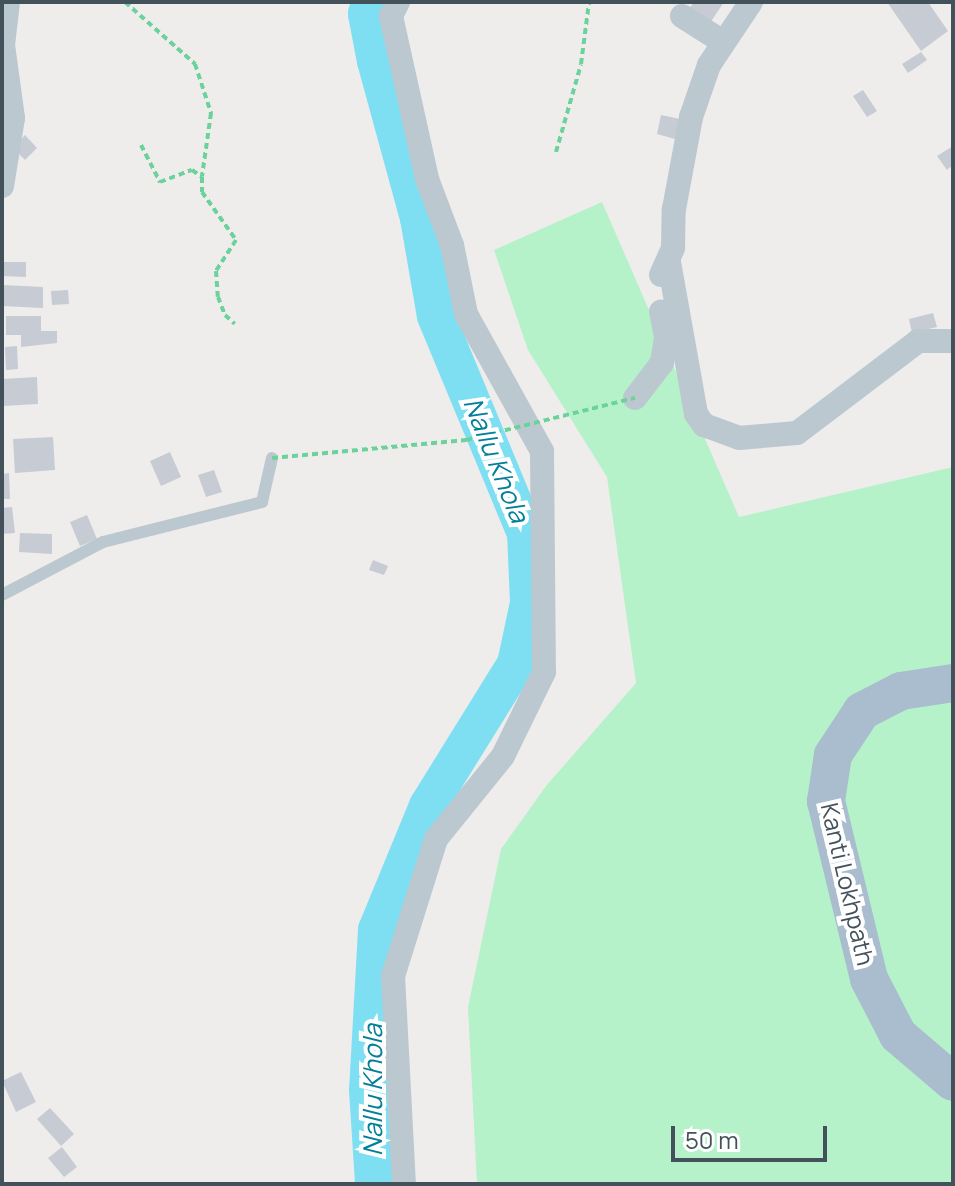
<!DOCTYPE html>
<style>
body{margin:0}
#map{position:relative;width:955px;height:1186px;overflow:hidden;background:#efecec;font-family:Manrope,sans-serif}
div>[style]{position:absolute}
.green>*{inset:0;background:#b5f2ca}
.river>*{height:38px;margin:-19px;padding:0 19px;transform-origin:19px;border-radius:19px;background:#7edff3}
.building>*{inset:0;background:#c7cbd3}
.path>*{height:4px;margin-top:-2px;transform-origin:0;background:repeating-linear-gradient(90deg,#6bd29b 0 6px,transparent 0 10px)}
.service>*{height:12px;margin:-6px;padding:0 6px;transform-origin:6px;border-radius:6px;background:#bbc8d0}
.minor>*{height:24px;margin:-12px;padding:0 12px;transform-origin:12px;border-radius:12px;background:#bbc8d0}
.primary>*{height:38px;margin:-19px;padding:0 19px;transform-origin:19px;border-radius:19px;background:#a9bdce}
.path-bridge>*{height:4px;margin-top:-2px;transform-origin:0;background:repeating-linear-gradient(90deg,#6bd29b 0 6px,transparent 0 10px)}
span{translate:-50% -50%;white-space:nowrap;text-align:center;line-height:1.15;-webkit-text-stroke:8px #fff;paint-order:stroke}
.street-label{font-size:24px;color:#43515b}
.water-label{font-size:26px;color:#037f99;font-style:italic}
.frame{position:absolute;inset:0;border:4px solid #43515b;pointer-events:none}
.scale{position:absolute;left:671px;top:1126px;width:156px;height:36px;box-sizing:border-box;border:4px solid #43515b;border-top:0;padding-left:10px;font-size:24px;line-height:28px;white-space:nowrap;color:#43515b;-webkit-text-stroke:6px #fff;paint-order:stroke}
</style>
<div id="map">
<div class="green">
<i style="clip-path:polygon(602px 202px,739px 517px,953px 467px,953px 1184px,477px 1184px,468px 1007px,501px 849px,546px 786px,636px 683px,607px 477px,528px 350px,494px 250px)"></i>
</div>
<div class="river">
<i style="left:370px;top:2px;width:12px;rotate:104deg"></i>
<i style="left:367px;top:14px;width:48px;rotate:79.2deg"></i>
<i style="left:376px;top:61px;width:163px;rotate:74.7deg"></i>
<i style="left:419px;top:218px;width:99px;rotate:80.2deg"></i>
<i style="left:436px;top:316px;width:235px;rotate:67.5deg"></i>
<i style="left:526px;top:533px;width:70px;rotate:87.5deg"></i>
<i style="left:529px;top:603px;width:62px;rotate:102deg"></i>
<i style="left:516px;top:664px;width:167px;rotate:121.8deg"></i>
<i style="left:428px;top:806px;width:134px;rotate:112.4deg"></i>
<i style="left:377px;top:930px;width:160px;rotate:93.2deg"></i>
<i style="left:368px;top:1090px;width:94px;rotate:86.3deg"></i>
</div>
<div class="building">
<i style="clip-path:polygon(694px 2px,724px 2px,708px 26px,687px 12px)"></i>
<i style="clip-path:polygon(887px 2px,928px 2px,948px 31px,921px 51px)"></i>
<i style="clip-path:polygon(921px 52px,927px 60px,908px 73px,902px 64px)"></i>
<i style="clip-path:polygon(863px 90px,877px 111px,867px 117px,853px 96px)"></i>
<i style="clip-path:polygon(661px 115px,680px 119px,675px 139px,657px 134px)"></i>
<i style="clip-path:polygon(25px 135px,37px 148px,25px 160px,13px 148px)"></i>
<i style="clip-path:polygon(953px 146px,953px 165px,947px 170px,937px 156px)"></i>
<i style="clip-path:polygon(2px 262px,26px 262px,26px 277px,2px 276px)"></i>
<i style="clip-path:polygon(3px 285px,43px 287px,43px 308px,2px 306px)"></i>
<i style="clip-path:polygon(68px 290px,69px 304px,52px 305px,51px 291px)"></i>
<i style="clip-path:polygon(933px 313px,937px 327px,912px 333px,909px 319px)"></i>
<i style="clip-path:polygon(6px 316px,41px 316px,41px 331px,57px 331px,57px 343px,21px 347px,21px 335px,6px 335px)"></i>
<i style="clip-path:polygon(17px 346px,18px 369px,6px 370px,5px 347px)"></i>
<i style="clip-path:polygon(37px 377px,38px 404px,3px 406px,2px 379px)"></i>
<i style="clip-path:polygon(53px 437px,55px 470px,15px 473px,13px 439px)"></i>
<i style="clip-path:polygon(170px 452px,181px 477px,161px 486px,150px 461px)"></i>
<i style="clip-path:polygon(214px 470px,222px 492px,206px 497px,198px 475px)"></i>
<i style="clip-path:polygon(9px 473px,10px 499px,2px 499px,2px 474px)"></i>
<i style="clip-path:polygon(12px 507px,15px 533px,2px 534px,2px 508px)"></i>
<i style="clip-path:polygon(87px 515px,97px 539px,80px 546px,70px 522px)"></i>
<i style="clip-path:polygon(20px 533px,52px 534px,52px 554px,19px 552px)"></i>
<i style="clip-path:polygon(373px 560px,388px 566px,384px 575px,369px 570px)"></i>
<i style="clip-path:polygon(21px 1072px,36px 1102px,16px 1112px,2px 1081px)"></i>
<i style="clip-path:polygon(50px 1108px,74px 1134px,61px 1146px,37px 1119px)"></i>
<i style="clip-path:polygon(62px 1147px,77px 1167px,64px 1177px,48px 1158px)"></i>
</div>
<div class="path">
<i style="left:125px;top:2px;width:94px;rotate:41.5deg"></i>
<i style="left:195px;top:64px;width:52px;rotate:71.9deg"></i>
<i style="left:211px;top:113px;width:64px;rotate:98.1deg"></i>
<i style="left:141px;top:145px;width:42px;rotate:62.8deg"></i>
<i style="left:160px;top:182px;width:34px;rotate:-21deg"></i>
<i style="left:192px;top:170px;width:12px;rotate:35deg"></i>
<i style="left:202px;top:177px;width:15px;rotate:90deg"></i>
<i style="left:202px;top:192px;width:59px;rotate:54.7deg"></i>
<i style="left:236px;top:240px;width:37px;rotate:123deg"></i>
<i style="left:216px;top:271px;width:26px;rotate:86deg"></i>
<i style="left:218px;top:297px;width:19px;rotate:69deg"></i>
<i style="left:225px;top:315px;width:13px;rotate:42deg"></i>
<i style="left:556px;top:152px;width:91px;rotate:-74.1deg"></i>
<i style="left:581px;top:64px;width:63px;rotate:-82.6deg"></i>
</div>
<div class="service">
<i style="left:2px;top:595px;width:114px;rotate:-27.7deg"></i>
<i style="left:103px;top:542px;width:164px;rotate:-14.1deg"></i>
<i style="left:262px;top:502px;width:45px;rotate:-77.2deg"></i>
</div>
<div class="minor">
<i style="left:398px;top:2px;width:16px;rotate:117deg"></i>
<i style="left:391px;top:16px;width:167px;rotate:77.5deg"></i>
<i style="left:427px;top:179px;width:71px;rotate:69.3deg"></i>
<i style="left:452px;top:245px;width:70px;rotate:78.5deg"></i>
<i style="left:466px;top:314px;width:157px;rotate:61deg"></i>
<i style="left:542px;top:451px;width:221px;rotate:89.5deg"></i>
<i style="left:544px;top:672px;width:93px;rotate:116deg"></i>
<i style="left:503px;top:756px;width:107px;rotate:128.9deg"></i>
<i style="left:436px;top:839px;width:144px;rotate:107.4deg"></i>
<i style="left:393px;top:976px;width:208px;rotate:87deg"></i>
<i style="left:682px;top:16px;width:49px;rotate:32.4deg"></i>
<i style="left:2px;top:186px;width:69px;rotate:-80.8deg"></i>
<i style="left:13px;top:118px;width:74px;rotate:-97.8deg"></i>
<i style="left:3px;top:45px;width:43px;rotate:-83.4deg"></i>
<i style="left:669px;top:262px;width:154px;rotate:79.9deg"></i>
<i style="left:696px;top:414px;width:14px;rotate:54deg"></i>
<i style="left:704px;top:425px;width:37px;rotate:20deg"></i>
<i style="left:739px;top:438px;width:58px;rotate:-4.9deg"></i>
<i style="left:797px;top:433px;width:152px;rotate:-37.2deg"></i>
<i style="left:918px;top:341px;width:35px"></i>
<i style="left:661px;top:275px;width:30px;rotate:-66deg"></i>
<i style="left:673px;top:248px;width:39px;rotate:-89deg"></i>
<i style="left:674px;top:209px;width:94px;rotate:-79.5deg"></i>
<i style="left:691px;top:117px;width:55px;rotate:-70.9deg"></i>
<i style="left:709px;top:65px;width:76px;rotate:-56.3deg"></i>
<i style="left:635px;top:398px;width:44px;rotate:-52.4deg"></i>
<i style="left:662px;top:363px;width:26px;rotate:-81deg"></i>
<i style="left:666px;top:337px;width:26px;rotate:-101deg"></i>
</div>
<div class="primary">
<i style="left:953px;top:683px;width:53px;rotate:171.3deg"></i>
<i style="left:901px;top:691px;width:44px;rotate:152.9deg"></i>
<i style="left:862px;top:711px;width:53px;rotate:123.4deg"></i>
<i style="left:833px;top:755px;width:47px;rotate:98.7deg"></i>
<i style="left:826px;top:801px;width:183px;rotate:76.4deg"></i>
<i style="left:869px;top:979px;width:63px;rotate:62.6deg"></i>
<i style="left:898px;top:1035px;width:72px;rotate:40.5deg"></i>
</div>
<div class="path-bridge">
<i style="left:272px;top:458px;width:195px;rotate:-5.3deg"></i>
<i style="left:466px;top:440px;width:174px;rotate:-14deg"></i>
</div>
<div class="street-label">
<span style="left:848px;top:884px;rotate:77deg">Kanti Lokhpath</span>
</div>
<div class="water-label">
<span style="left:496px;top:460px;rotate:68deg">Nallu Khola</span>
<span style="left:373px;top:1090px;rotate:-90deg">Nallu Khola</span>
</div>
<div class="frame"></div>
<div class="scale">50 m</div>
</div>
